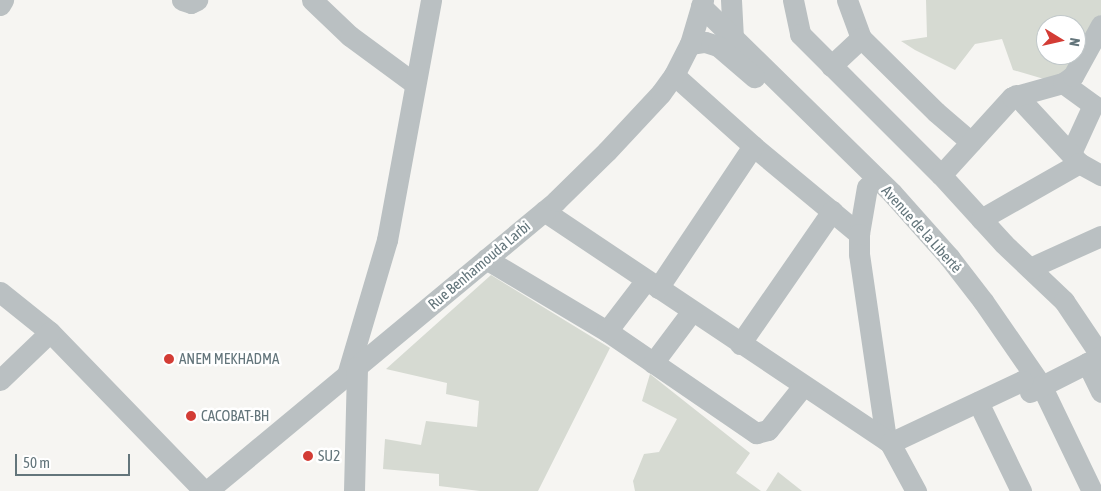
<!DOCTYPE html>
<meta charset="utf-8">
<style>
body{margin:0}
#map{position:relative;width:1101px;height:491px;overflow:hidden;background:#f6f5f2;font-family:"Asap Condensed",sans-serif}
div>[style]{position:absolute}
.green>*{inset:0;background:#d6dad2}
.minor>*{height:21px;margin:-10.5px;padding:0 10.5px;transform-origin:10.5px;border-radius:10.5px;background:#bac0c2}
.dots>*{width:14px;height:14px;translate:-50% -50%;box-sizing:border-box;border:2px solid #fff;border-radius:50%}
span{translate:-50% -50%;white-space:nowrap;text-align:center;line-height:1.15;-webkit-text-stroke:5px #fff;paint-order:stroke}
.street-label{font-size:15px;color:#63757b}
.poi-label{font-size:15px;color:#63757b}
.left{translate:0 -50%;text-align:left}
.north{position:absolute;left:1036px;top:15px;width:50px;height:50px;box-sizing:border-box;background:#fff;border:1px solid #c1c8ca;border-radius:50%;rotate:99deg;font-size:14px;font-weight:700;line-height:20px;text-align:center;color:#63757b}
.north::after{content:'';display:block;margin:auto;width:18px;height:22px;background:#d33c35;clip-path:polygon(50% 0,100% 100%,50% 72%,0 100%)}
.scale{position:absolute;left:15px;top:454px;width:115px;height:22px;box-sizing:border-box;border:2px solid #63757b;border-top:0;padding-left:6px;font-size:15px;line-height:18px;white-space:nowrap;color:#63757b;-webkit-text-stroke:4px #fff;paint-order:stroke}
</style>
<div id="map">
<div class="green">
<i style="clip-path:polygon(evenodd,926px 0,1101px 0,1101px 17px,1066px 75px,1044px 79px,1013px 70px,1002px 39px,975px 44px,955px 70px,915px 50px,901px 41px,927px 37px,926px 0,1046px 25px,1076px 25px,1076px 55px,1046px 55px,1046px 25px)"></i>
<i style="clip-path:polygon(491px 275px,610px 348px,538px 491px,480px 491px,439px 486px,439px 474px,383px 469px,385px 439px,421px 445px,426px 421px,477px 427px,479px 401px,446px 394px,447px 383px,386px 369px)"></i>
<i style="clip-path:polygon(650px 374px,750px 453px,736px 473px,761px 491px,635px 491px,633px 481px,644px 454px,659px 452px,677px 419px,642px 401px)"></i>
<i style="clip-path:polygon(778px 472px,802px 491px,766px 491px)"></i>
</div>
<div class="minor">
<i style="left:182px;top:0;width:9px;rotate:18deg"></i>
<i style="left:191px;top:3px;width:7px;rotate:-27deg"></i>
<i style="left:312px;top:0;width:52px;rotate:43.5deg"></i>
<i style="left:350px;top:36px;width:81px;rotate:36.4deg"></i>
<i style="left:731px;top:0;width:36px;rotate:87deg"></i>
<i style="left:793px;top:0;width:35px;rotate:78deg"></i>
<i style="left:800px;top:34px;width:199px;rotate:45deg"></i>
<i style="left:941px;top:175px;width:93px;rotate:47.6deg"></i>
<i style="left:1004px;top:244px;width:83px;rotate:43.5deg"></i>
<i style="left:1064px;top:301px;width:66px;rotate:56.1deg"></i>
<i style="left:847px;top:0;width:40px;rotate:69.8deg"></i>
<i style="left:861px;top:38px;width:105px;rotate:44.6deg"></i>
<i style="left:936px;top:112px;width:46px;rotate:40.6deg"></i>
<i style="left:0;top:5px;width:6px;rotate:-59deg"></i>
<i style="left:701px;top:6px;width:267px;rotate:44.4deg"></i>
<i style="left:892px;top:193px;width:86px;rotate:48.3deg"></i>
<i style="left:949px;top:257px;width:56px;rotate:52.3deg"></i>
<i style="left:983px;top:301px;width:102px;rotate:55.4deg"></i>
<i style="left:1041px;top:385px;width:118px;rotate:64.3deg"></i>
<i style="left:690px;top:44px;width:15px;rotate:-8deg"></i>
<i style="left:705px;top:42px;width:14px;rotate:17deg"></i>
<i style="left:718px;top:46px;width:48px;rotate:40.7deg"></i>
<i style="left:831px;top:66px;width:41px;rotate:-43deg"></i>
<i style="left:674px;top:75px;width:106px;rotate:41.9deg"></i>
<i style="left:753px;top:146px;width:138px;rotate:39.7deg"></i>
<i style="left:1063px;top:83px;width:37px;rotate:36deg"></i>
<i style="left:1093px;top:105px;width:53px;rotate:114.6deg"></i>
<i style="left:1016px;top:95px;width:93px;rotate:47.2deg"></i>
<i style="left:1079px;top:163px;width:25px;rotate:29deg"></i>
<i style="left:941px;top:175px;width:105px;rotate:-47.7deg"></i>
<i style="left:1012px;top:97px;width:53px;rotate:-15.4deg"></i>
<i style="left:1063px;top:83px;width:12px;rotate:-35deg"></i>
<i style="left:1073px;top:76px;width:58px;rotate:-61.2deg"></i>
<i style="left:867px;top:187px;width:48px;rotate:99.7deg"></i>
<i style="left:859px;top:234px;width:20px;rotate:90deg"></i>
<i style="left:859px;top:254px;width:188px;rotate:81.7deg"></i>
<i style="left:544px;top:211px;width:417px;rotate:33.8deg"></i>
<i style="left:890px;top:443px;width:55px;rotate:61.6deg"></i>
<i style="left:981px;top:219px;width:113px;rotate:-29.7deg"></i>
<i style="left:486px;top:259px;width:141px;rotate:30.8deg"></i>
<i style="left:607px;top:331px;width:181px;rotate:34.4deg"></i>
<i style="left:756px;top:433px;width:12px;rotate:-14deg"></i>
<i style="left:768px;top:430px;width:56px;rotate:-51.5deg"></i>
<i style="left:1030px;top:268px;width:78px;rotate:-24.3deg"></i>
<i style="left:658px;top:288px;width:171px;rotate:-56.2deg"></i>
<i style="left:0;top:292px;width:64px;rotate:38.7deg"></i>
<i style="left:50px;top:332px;width:221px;rotate:45.9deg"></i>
<i style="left:607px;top:331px;width:64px;rotate:-52.6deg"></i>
<i style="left:740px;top:344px;width:162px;rotate:-55.3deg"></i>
<i style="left:653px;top:363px;width:65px;rotate:-53.1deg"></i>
<i style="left:1087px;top:363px;width:32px;rotate:64deg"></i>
<i style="left:347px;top:375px;width:141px;rotate:-73.5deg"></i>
<i style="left:387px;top:240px;width:244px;rotate:-79.6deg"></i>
<i style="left:0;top:380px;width:69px;rotate:-43.8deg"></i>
<i style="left:1030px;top:392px;width:80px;rotate:-26.9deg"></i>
<i style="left:978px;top:402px;width:99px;rotate:64.2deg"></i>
<i style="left:890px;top:443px;width:146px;rotate:-25.2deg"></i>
<i style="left:207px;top:491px;width:454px;rotate:-39.7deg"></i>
<i style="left:556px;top:201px;width:71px;rotate:-44.4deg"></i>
<i style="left:607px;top:151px;width:79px;rotate:-47deg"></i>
<i style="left:661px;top:93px;width:22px;rotate:-54deg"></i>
<i style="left:674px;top:75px;width:35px;rotate:-63deg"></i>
<i style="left:690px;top:44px;width:46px;rotate:-73.5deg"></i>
<i style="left:354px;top:491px;width:124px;rotate:-88.6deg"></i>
</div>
<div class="dots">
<i style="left:169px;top:359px;background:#d33c35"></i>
<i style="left:191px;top:416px;background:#d33c35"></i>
<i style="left:308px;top:456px;background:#d33c35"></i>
</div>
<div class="street-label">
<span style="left:922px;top:229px;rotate:48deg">Avenue de la Liberté</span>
<span style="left:479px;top:265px;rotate:-40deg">Rue Benhamouda Larbi</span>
</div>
<div class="poi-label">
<span class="left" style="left:179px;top:359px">ANEM MEKHADMA</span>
<span class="left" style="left:201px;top:416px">CACOBAT-BH</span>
<span class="left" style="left:318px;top:456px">SU2</span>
</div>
<div class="north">N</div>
<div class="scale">50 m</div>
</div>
